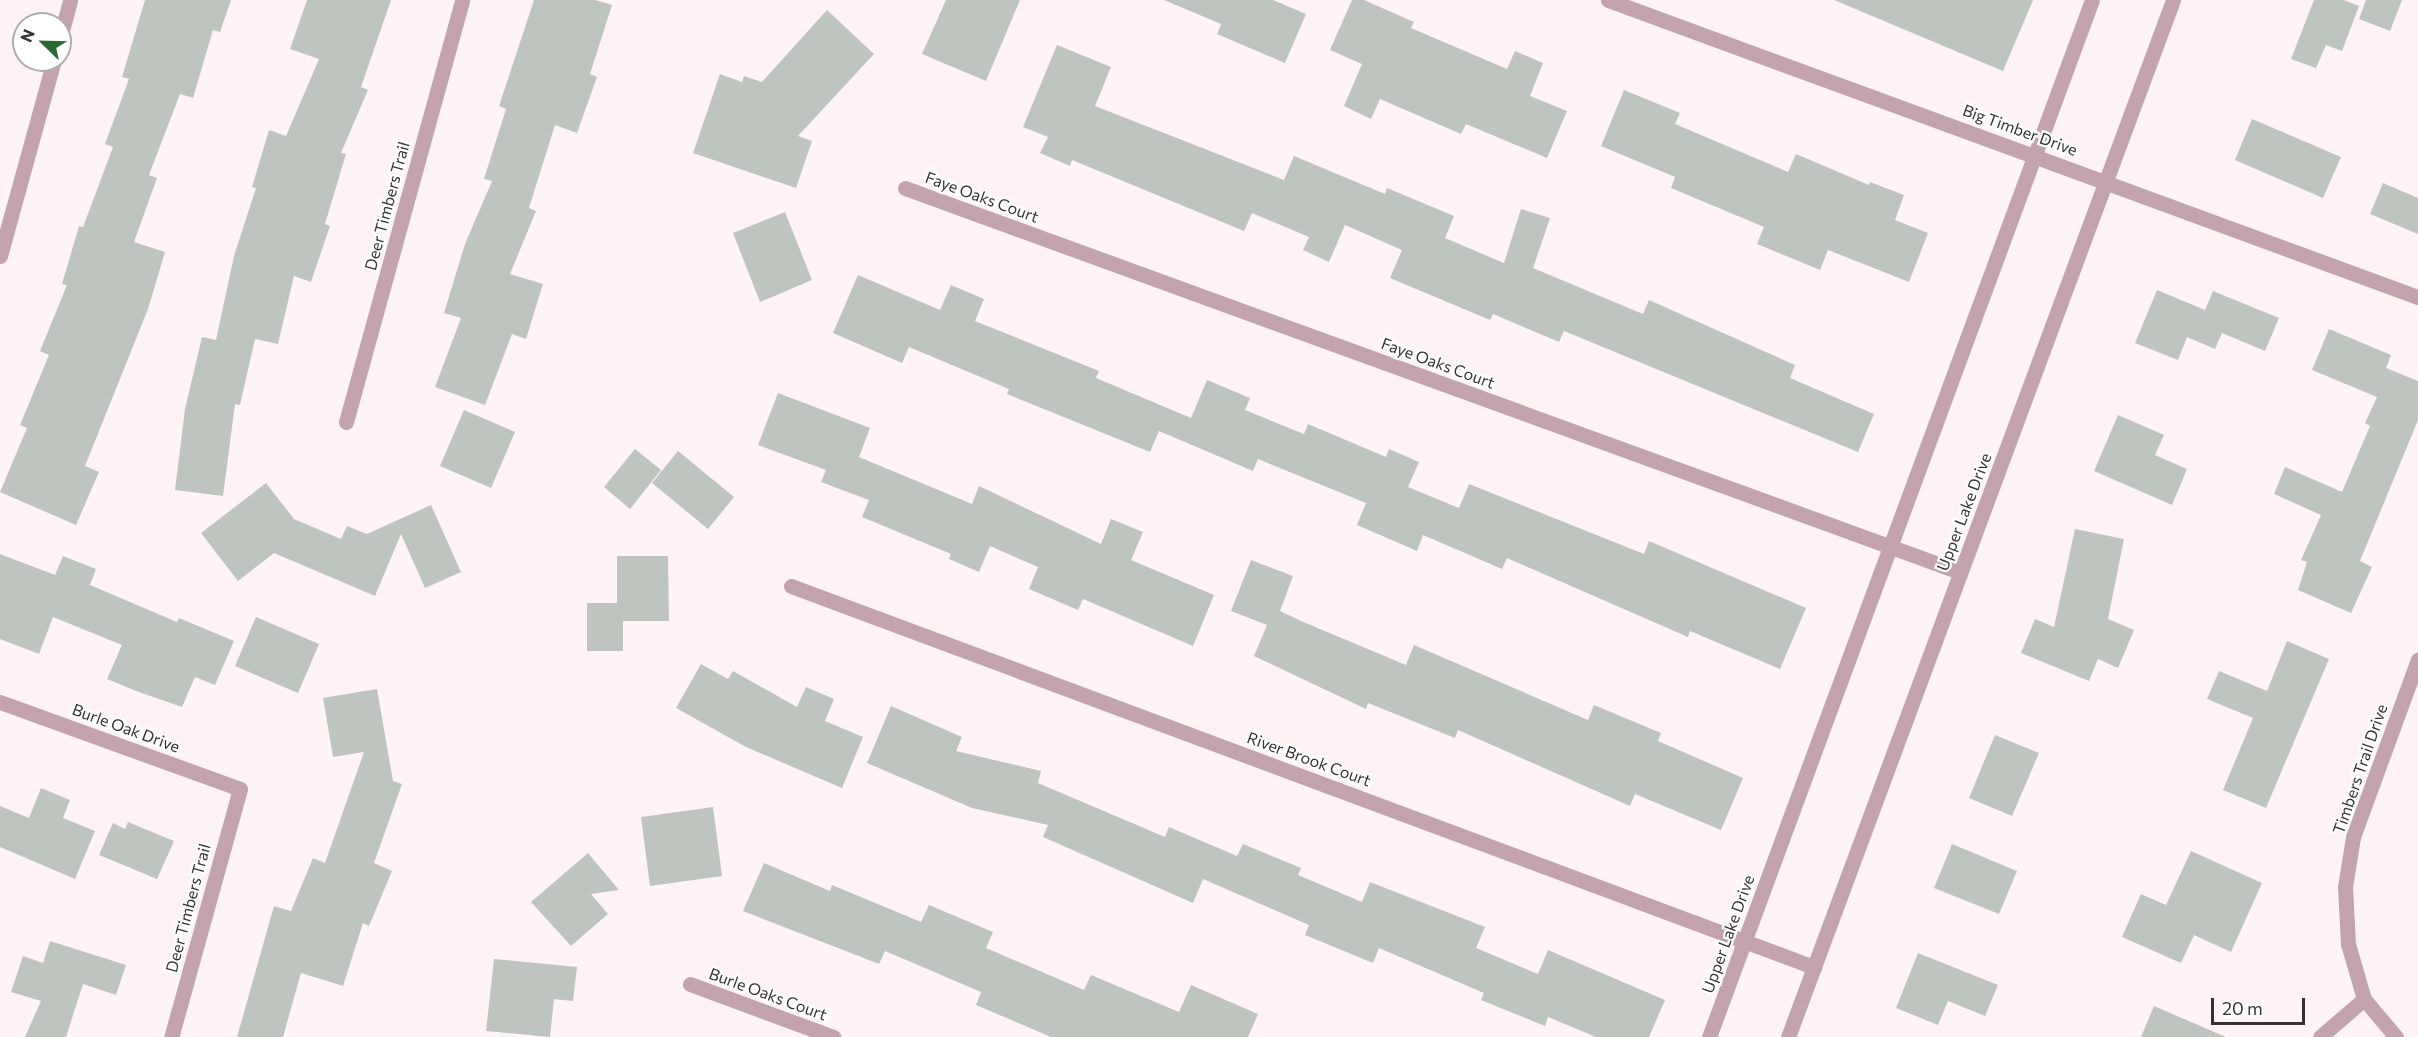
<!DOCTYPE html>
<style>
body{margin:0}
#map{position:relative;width:2418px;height:1037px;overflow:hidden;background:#fff3f6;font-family:Commissioner,sans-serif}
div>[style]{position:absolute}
.building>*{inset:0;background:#bdc5be}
.minor>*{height:15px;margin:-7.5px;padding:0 7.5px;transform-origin:7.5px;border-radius:7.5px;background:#c3a3ad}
span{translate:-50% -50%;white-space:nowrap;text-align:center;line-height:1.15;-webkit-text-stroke:4.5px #fff;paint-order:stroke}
.street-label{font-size:16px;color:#363233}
.north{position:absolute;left:12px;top:12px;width:60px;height:60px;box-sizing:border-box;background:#fff;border:2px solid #afadad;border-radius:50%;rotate:293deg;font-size:16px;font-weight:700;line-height:24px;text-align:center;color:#363233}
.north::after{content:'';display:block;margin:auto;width:21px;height:27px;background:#286a34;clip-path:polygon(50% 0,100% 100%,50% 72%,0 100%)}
.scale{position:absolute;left:2211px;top:998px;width:94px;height:27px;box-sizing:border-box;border:3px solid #363233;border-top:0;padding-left:8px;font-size:18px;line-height:21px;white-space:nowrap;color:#363233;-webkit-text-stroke:4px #fff;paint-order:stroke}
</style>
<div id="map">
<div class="building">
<i style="clip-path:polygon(145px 0,231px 0,220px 32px,213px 30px,193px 98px,180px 94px,149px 175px,157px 178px,134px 242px,165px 252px,148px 309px,85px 466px,99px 472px,76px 525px,0 492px,27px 428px,20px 425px,49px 355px,40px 351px,67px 285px,62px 284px,79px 226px,83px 227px,113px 147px,105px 144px,129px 79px,122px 77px)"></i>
<i style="clip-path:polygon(307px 0,391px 0,361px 87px,368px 90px,341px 153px,346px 154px,325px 224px,330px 226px,311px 282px,294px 276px,278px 344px,255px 339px,240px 405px,235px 404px,223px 496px,175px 490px,185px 409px,202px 337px,216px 340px,234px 256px,256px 188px,252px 187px,269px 130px,286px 136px,319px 59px,290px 49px)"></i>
<i style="clip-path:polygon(534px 0,595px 0,612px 5px,590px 74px,597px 77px,577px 133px,555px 125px,529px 208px,536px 211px,510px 274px,543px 284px,526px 339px,512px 334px,485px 405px,435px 387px,461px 318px,444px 313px,465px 244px,492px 181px,484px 179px,506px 109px,499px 106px)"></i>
<i style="clip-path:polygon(946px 0,1020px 0,986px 81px,922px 54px)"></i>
<i style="clip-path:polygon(1164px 0,1273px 0,1306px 14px,1285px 63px,1217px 34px,1221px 24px)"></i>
<i style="clip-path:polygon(1352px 0,1364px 0,1414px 22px,1411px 28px,1507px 69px,1515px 51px,1543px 63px,1530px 96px,1567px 111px,1547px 158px,1466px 124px,1461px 134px,1380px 99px,1371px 119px,1344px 106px,1362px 64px,1330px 50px)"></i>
<i style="clip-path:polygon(1834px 0,2033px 0,2003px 71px)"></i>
<i style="clip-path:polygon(2314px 0,2344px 0,2359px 6px,2342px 51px,2326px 45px,2316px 68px,2291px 59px)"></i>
<i style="clip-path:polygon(2366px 0,2402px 0,2390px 31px,2359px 19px)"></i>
<i style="clip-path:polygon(827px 10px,874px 54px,798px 136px,812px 141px,796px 188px,693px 153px,720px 74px,742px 82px,744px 76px,762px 82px)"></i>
<i style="clip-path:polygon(1057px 45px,1111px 67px,1095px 106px,1284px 180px,1294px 156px,1385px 194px,1387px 188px,1454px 216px,1445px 238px,1504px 263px,1521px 209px,1550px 218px,1533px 268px,1643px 314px,1649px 300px,1795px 365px,1790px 378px,1874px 414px,1858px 452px,1564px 331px,1559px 342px,1493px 314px,1490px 320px,1390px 278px,1402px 250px,1345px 225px,1329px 262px,1303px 250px,1309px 237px,1252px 213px,1244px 231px,1072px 160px,1070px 166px,1040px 153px,1048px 137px,1023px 127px)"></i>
<i style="clip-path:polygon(1624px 90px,1680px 113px,1675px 124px,1788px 172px,1796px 154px,1869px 185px,1870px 182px,1904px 195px,1895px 220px,1928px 233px,1909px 282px,1828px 250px,1820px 270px,1757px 244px,1764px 227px,1671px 188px,1675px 177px,1601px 146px)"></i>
<i style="clip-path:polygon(2252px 119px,2341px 157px,2323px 198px,2235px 160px)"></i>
<i style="clip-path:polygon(2383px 183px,2418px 198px,2418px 234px,2370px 214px)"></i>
<i style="clip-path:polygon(785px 212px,812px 280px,760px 302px,733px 233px)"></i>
<i style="clip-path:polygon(858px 275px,940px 310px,951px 285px,984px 299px,975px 321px,1099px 371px,1096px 378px,1191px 418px,1207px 380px,1250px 398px,1245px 410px,1304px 434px,1308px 424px,1386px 457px,1389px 449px,1419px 462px,1408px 487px,1459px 508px,1469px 484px,1644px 554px,1649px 541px,1806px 608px,1780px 669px,1690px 631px,1688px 637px,1507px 558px,1502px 569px,1423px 535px,1417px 551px,1357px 525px,1366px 503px,1258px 459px,1253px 471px,1159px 431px,1150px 452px,1007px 394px,1009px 389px,909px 347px,902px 363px,833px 333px)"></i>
<i style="clip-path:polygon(2157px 290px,2205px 310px,2213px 291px,2279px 318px,2265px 351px,2222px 333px,2215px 349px,2187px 337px,2178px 360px,2135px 343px)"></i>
<i style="clip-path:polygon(2329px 329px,2391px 355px,2386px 368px,2418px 381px,2418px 420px,2360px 561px,2372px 567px,2351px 613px,2298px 590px,2307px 562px,2301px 560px,2321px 515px,2274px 494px,2285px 467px,2342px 492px,2370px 426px,2365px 423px,2377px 397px,2312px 370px)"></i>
<i style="clip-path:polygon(778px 393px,870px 428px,859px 457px,972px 504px,979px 486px,1101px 544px,1111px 519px,1143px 532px,1131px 560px,1214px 595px,1193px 646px,1083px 599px,1078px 610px,1029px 589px,1038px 567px,990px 546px,979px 572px,949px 559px,951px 554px,862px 517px,869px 500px,821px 482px,826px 470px,758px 445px)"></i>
<i style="clip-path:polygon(464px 410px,515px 432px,491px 488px,440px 466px)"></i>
<i style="clip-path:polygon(2118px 415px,2164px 435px,2155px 455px,2187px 469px,2172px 505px,2094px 471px)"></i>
<i style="clip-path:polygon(635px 449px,661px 470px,630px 509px,604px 487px)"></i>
<i style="clip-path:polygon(678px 451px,734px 497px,708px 529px,652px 483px)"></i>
<i style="clip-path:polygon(266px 483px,294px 519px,341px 539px,347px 526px,367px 534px,431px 505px,461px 572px,425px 588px,401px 534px,375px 596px,274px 553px,238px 581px,201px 533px)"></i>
<i style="clip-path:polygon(2075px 529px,2124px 539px,2108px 619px,2134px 630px,2118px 668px,2098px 659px,2089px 681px,2021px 653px,2035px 619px,2054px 627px)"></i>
<i style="clip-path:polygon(0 554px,55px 575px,63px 556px,96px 569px,90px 585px,177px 622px,179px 618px,234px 641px,215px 685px,195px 677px,182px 707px,136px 691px,107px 679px,122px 645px,53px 617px,39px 654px,0 639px)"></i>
<i style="clip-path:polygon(617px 556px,668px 556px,669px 621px,623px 621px,623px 651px,587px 651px,587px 603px,617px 603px)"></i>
<i style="clip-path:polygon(1251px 560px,1293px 576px,1280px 611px,1301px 621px,1406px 665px,1414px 645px,1588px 720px,1594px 705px,1661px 733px,1658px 741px,1743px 778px,1721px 830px,1635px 794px,1630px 806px,1458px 730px,1455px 738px,1368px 703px,1366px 709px,1254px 656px,1267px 625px,1231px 611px)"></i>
<i style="clip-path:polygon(256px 617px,319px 644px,298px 693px,235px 666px)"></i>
<i style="clip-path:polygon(2287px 641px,2329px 659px,2266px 808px,2223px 790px,2253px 718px,2207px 699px,2219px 671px,2267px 691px)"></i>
<i style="clip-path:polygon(701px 664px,728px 679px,733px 671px,797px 707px,806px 687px,834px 699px,825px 721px,863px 737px,842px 788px,746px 747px,676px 708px)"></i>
<i style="clip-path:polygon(377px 689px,393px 781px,402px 784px,374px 863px,392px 871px,369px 926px,363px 923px,343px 986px,301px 973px,283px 1037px,237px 1037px,274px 906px,291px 911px,313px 858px,325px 863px,364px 752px,333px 757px,323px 698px)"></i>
<i style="clip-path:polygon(891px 706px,962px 737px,956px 751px,1041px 771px,1038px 783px,1165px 837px,1169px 827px,1237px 856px,1243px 844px,1301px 868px,1298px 875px,1362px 902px,1370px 882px,1485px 927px,1476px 948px,1538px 974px,1548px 950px,1665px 1000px,1649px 1037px,1596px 1037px,1548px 1017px,1545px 1026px,1481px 1000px,1484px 993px,1379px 948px,1373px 963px,1305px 935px,1309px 925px,1203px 879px,1193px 903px,1043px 837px,1048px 825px,972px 808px,867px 763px)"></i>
<i style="clip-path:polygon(1995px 735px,2039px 753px,2012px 816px,1969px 798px)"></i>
<i style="clip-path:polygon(41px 788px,70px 800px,63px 818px,95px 831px,75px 879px,0 847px,0 806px,29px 818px)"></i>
<i style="clip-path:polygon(713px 807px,722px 876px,650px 886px,641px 817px)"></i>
<i style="clip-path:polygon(128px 822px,174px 841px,157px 879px,99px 855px,113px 823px,125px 829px)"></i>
<i style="clip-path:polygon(1952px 844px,2017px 871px,1999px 914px,1934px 888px)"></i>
<i style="clip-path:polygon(2191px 851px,2262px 883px,2231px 952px,2194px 935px,2181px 963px,2122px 937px,2141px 894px,2166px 905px)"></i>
<i style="clip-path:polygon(588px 853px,619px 890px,591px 894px,608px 914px,571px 946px,531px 902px)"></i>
<i style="clip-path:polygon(764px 863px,830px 891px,832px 885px,921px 922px,929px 905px,993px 932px,986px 948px,1084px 990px,1091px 975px,1179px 1012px,1191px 985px,1258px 1014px,1248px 1037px,1051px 1037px,976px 1005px,981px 992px,885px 951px,879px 964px,743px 911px)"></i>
<i style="clip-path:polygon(50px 941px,126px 965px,116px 995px,83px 984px,66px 1037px,25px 1037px,41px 1001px,11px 992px,23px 956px,43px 963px)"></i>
<i style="clip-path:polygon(1918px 953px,1998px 985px,1985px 1016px,1948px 1001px,1938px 1025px,1896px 1008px)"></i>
<i style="clip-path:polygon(494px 959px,577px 967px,573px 1001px,554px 999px,550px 1037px,486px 1031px)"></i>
<i style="clip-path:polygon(2154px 1006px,2226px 1037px,2141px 1037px)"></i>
</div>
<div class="minor">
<i style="left:1608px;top:0;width:863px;rotate:20.14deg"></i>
<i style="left:60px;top:38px;width:39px;rotate:-75deg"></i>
<i style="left:905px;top:188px;width:1123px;rotate:20deg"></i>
<i style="left:0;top:256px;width:203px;rotate:-74.6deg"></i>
<i style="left:346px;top:422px;width:438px;rotate:-74.6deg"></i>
<i style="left:791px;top:586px;width:1092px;rotate:20.43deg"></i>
<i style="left:0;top:702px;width:255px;rotate:19.9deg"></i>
<i style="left:240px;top:789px;width:257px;rotate:105.5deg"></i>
<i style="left:690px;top:984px;width:153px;rotate:20.3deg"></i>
<i style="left:1709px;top:1037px;width:1105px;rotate:-69.73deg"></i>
<i style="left:1788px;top:1037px;width:1106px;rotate:-69.63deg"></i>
<i style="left:2320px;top:1037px;width:58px;rotate:-40.8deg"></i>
<i style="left:2396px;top:1037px;width:50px;rotate:-130.1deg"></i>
<i style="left:2364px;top:999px;width:57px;rotate:-106.2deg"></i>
<i style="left:2348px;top:944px;width:57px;rotate:-93deg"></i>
<i style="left:2345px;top:887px;width:51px;rotate:-80.9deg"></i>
<i style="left:2353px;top:837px;width:189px;rotate:-69.9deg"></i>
</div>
<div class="street-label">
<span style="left:2020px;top:130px;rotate:20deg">Big Timber Drive</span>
<span style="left:982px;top:197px;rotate:20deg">Faye Oaks Court</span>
<span style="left:387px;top:206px;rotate:-75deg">Deer Timbers Trail</span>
<span style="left:1438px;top:363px;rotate:20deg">Faye Oaks Court</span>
<span style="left:1964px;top:512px;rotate:-69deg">Upper Lake Drive</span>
<span style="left:126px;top:728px;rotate:20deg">Burle Oak Drive</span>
<span style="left:1309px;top:759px;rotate:20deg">River Brook Court</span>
<span style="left:2360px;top:769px;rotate:-71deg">Timbers Trail Drive</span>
<span style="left:188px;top:908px;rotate:-75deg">Deer Timbers Trail</span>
<span style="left:1728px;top:934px;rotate:-70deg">Upper Lake Drive</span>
<span style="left:768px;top:994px;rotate:20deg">Burle Oaks Court</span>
</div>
<div class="north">N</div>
<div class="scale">20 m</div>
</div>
